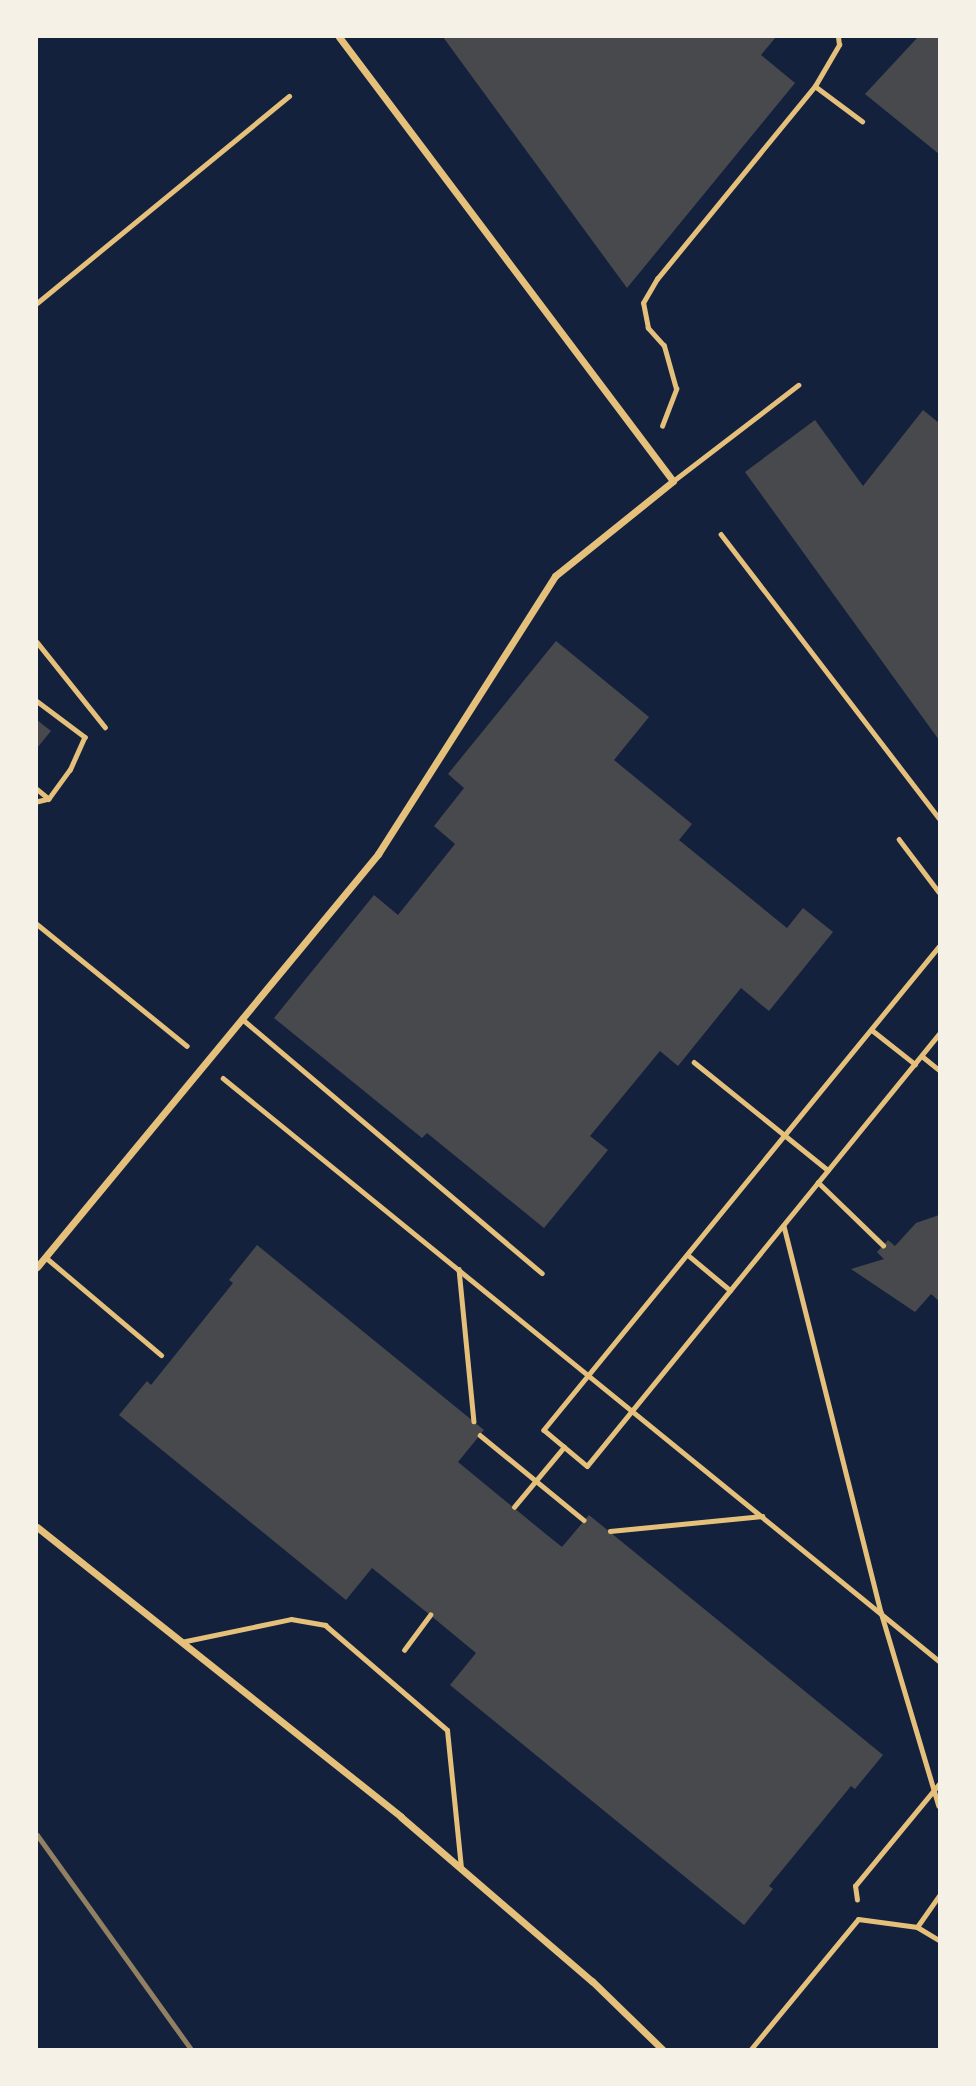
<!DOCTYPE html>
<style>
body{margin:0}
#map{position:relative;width:976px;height:2086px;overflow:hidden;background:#14213d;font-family:Commissioner,sans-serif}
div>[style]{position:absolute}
.building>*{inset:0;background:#48494c}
.path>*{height:4.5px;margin:-2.25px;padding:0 2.25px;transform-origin:2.25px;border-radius:2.25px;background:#e5c07b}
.service>*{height:5px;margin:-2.5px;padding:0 2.5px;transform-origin:2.5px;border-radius:2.5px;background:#e5c07b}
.minor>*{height:7px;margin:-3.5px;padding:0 3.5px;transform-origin:3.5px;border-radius:3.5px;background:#e5c07b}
.rail>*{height:5px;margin:-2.5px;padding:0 2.5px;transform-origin:2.5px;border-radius:2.5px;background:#918062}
span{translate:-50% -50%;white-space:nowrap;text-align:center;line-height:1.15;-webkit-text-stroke:5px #f6f1e7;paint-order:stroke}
.frame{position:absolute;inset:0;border:38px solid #f6f1e7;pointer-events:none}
</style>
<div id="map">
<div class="building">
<i style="clip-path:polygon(443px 37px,776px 37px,761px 55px,795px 83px,627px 288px)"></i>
<i style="clip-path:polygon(918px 37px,939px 37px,939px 154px,865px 94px)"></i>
<i style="clip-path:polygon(923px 410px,939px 423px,939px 740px,745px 472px,815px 420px,863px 486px)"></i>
<i style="clip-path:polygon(556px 641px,649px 717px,614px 760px,692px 824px,679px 840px,787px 928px,803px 908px,833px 932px,769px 1011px,741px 988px,678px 1066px,660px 1051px,590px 1136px,608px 1150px,544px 1228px,427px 1133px,422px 1138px,274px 1018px,374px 895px,398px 915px,455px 844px,434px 826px,464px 788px,448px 774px)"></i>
<i style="clip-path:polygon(37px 720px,51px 731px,37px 748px)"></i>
<i style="clip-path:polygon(939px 1215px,939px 1301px,931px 1294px,915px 1312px,851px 1269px,884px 1259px,877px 1252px,888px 1240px,895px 1246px,916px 1223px)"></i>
<i style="clip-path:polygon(257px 1245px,484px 1430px,458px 1462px,547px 1535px,562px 1547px,589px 1515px,883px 1755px,855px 1789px,851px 1786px,769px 1886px,773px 1889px,744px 1925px,450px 1685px,476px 1653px,430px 1615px,372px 1568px,346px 1600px,119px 1415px,147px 1381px,151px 1385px,233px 1283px,229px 1280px)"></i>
</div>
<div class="path">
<i style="left:815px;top:86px;width:48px;rotate:-59.7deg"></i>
<i style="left:839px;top:45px;width:8px;rotate:-97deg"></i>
<i style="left:37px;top:303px;width:326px;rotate:-39.4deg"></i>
<i style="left:662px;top:426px;width:40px;rotate:-69deg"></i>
<i style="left:676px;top:389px;width:45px;rotate:-105.6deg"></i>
<i style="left:664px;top:346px;width:24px;rotate:-132deg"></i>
<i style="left:648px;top:328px;width:25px;rotate:-101deg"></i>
<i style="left:643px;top:303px;width:28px;rotate:-60deg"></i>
<i style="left:657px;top:279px;width:249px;rotate:-50.7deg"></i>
<i style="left:815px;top:86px;width:59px;rotate:36.7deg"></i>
<i style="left:721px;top:534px;width:358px;rotate:52.5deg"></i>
<i style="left:37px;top:642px;width:109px;rotate:51.3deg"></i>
<i style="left:37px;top:701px;width:60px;rotate:36.9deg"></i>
<i style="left:85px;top:737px;width:36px;rotate:114deg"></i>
<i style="left:70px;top:770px;width:36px;rotate:126deg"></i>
<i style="left:49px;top:799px;width:12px;rotate:166deg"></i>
<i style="left:37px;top:789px;width:14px;rotate:39deg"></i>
<i style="left:899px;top:839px;width:66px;rotate:53deg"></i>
<i style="left:37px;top:924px;width:193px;rotate:39.1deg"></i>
<i style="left:939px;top:947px;width:624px;rotate:129.28deg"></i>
<i style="left:544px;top:1430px;width:56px;rotate:39.9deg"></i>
<i style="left:587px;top:1466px;width:557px;rotate:-50.83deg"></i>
<i style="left:872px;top:1030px;width:55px;rotate:38.3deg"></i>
<i style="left:922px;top:1056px;width:22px;rotate:39deg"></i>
<i style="left:694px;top:1062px;width:172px;rotate:38.9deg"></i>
<i style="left:223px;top:1078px;width:923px;rotate:39.15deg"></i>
<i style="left:818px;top:1182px;width:91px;rotate:44.1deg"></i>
<i style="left:784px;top:1226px;width:398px;rotate:75.9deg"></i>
<i style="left:881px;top:1612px;width:202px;rotate:73.4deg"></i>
<i style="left:688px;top:1255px;width:55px;rotate:39.8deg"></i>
<i style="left:459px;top:1269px;width:153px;rotate:84.4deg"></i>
<i style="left:480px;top:1435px;width:134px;rotate:39.3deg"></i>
<i style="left:514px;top:1507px;width:78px;rotate:-50.2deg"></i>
<i style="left:610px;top:1531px;width:153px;rotate:-5.6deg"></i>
<i style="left:404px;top:1650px;width:44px;rotate:-53.4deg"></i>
<i style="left:857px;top:1900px;width:14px;rotate:-98deg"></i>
<i style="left:855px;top:1886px;width:132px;rotate:-50.5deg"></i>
</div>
<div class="service">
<i style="left:673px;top:481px;width:158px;rotate:-37.5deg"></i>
<i style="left:242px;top:1019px;width:393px;rotate:40.3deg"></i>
<i style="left:45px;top:1257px;width:152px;rotate:40.2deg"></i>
<i style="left:181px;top:1642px;width:112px;rotate:-11.8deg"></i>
<i style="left:291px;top:1619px;width:35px;rotate:10deg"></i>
<i style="left:325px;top:1625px;width:161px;rotate:40.7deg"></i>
<i style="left:447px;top:1730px;width:140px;rotate:84.2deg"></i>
<i style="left:917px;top:1927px;width:38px;rotate:-55deg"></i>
<i style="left:751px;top:2049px;width:168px;rotate:-50.5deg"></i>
<i style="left:858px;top:1919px;width:60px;rotate:7.7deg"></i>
<i style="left:917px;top:1927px;width:26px;rotate:31deg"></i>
</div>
<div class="minor">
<i style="left:37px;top:1267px;width:536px;rotate:-50.45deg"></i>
<i style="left:378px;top:854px;width:330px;rotate:-57.5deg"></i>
<i style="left:555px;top:576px;width:151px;rotate:-38.8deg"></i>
<i style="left:673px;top:481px;width:556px;rotate:-126.95deg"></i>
<i style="left:37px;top:1527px;width:465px;rotate:38.5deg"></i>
<i style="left:401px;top:1817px;width:252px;rotate:40.7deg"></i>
<i style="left:592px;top:1981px;width:98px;rotate:44.2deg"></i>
</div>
<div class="rail">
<i style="left:37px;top:1835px;width:264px;rotate:54.3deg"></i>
</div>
<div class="frame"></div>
</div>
